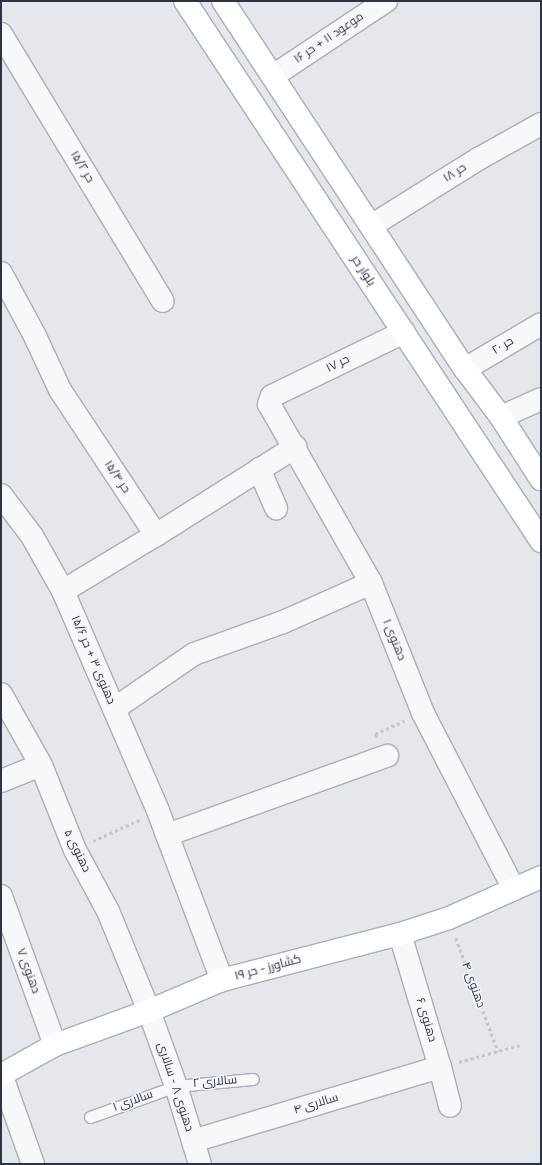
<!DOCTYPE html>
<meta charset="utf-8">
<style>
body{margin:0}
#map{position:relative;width:542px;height:1165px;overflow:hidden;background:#e4e7ec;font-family:Figtree,Cairo,sans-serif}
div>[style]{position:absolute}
.path>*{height:2.5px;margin-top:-1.25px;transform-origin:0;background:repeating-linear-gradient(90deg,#c2c5cb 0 3px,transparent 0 6px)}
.roads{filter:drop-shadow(1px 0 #a9aeb7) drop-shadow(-1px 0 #a9aeb7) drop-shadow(0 1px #a9aeb7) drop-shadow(0 -1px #a9aeb7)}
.lane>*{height:11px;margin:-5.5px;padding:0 5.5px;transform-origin:5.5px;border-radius:5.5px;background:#f7f8fa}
.street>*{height:22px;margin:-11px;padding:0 11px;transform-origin:11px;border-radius:11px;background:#f7f8fa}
.secondary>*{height:22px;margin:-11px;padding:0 11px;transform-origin:11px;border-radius:11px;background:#fff}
.primary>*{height:22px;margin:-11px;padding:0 11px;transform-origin:11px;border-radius:11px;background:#fff}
span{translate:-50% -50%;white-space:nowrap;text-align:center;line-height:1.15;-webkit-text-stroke:3px #f4f6f9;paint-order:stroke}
.street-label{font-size:12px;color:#2b3445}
.frame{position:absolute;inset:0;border:2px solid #2b3445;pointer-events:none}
</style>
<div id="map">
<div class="path">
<i style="left:377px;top:737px;width:4px;rotate:-124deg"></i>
<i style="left:375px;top:734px;width:32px;rotate:-24deg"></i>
<i style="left:93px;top:841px;width:51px;rotate:-24.5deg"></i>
<i style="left:456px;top:938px;width:121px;rotate:69.6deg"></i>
<i style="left:459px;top:1062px;width:63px;rotate:-15.6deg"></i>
</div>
<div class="roads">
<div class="lane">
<i style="left:90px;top:1117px;width:91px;rotate:-19.8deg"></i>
<i style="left:176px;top:1086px;width:77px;rotate:-5.2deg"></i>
</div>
<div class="street">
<i style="left:1px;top:34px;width:312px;rotate:58.8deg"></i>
<i style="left:273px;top:76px;width:136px;rotate:-33.6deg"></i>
<i style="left:371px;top:226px;width:128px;rotate:-32deg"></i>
<i style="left:480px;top:158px;width:70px;rotate:-29.1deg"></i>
<i style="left:1px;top:273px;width:69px;rotate:61.6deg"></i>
<i style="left:34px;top:334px;width:62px;rotate:65.1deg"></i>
<i style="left:60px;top:390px;width:174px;rotate:56.5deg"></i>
<i style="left:156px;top:535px;width:165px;rotate:-32.3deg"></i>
<i style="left:404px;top:332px;width:147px;rotate:154.1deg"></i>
<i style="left:272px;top:396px;width:9px;rotate:111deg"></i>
<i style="left:269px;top:404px;width:206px;rotate:60.3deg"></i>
<i style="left:371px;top:583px;width:140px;rotate:68.2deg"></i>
<i style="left:423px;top:713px;width:198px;rotate:62.7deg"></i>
<i style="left:465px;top:369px;width:88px;rotate:-30.6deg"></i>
<i style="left:501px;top:417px;width:44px;rotate:-24.2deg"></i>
<i style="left:259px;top:469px;width:43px;rotate:66.4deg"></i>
<i style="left:1px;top:495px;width:51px;rotate:52.9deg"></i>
<i style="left:32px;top:536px;width:63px;rotate:60.6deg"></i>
<i style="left:63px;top:591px;width:240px;rotate:66.6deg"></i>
<i style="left:158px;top:811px;width:181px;rotate:69.3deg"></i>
<i style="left:63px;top:591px;width:109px;rotate:-31.1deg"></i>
<i style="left:1px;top:694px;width:81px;rotate:60.6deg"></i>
<i style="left:41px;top:765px;width:92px;rotate:68.2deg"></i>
<i style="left:75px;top:850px;width:69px;rotate:61.6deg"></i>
<i style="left:108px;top:911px;width:108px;rotate:67.7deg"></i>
<i style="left:149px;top:1011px;width:80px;rotate:70.2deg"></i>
<i style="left:176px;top:1086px;width:82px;rotate:72.9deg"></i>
<i style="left:114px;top:709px;width:97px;rotate:-34.5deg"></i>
<i style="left:194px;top:654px;width:95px;rotate:-19.8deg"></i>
<i style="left:283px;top:622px;width:96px;rotate:-23.9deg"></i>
<i style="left:1px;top:781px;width:43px;rotate:-21.8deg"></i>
<i style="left:167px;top:835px;width:234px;rotate:-19.8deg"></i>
<i style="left:1px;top:896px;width:158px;rotate:70.1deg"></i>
<i style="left:400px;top:934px;width:139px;rotate:73.3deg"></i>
<i style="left:440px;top:1067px;width:40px;rotate:75.6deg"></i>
<i style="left:1px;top:1074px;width:96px;rotate:70.4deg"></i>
<i style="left:193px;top:1141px;width:258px;rotate:-16.7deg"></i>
</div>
<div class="secondary">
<i style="left:1px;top:1075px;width:62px;rotate:-29.1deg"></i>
<i style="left:55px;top:1045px;width:100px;rotate:-19.9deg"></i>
<i style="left:149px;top:1011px;width:79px;rotate:-23deg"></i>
<i style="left:222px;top:980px;width:184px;rotate:-14.5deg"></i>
<i style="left:400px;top:934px;width:52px;rotate:-18.1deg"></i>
<i style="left:449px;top:918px;width:101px;rotate:-24deg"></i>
</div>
<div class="primary">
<i style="left:185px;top:1px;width:647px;rotate:56.6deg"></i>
<i style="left:223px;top:1px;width:440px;rotate:56.7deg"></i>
<i style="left:465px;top:369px;width:60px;rotate:53.1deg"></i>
<i style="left:501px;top:417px;width:74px;rotate:57.2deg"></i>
</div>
</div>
<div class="street-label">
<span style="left:329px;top:38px;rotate:-34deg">موعود ۱۱ + حر ۱۶</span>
<span style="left:82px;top:167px;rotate:59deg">حر ۱۵/۲</span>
<span style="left:455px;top:173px;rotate:-32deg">حر ۱۸</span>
<span style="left:363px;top:271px;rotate:57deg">بلوار حر</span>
<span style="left:503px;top:346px;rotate:-31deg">حر ۲۰</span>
<span style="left:338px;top:364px;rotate:-26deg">حر ۱۷</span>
<span style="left:117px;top:477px;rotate:56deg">حر ۱۵/۴</span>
<span style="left:394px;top:640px;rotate:68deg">دهنوی ۱</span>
<span style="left:93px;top:660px;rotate:67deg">دهنوی ۳ + حر ۱۵/۶</span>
<span style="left:77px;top:851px;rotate:64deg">دهنوی ۵</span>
<span style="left:268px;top:968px;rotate:-15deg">کشاورز - حر ۱۹</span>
<span style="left:28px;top:971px;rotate:70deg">دهنوی ۷</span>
<span style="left:473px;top:985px;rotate:70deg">دهنوی ۴</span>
<span style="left:426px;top:1020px;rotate:73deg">دهنوی ۶</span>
<span style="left:215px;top:1082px;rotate:-5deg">سالاری ۲</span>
<span style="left:175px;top:1087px;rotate:72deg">دهنوی ۸ - سالاری</span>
<span style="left:133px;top:1101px;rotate:-20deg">سالاری ۱</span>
<span style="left:316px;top:1104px;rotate:-17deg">سالاری ۴</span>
</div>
<div class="frame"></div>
</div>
